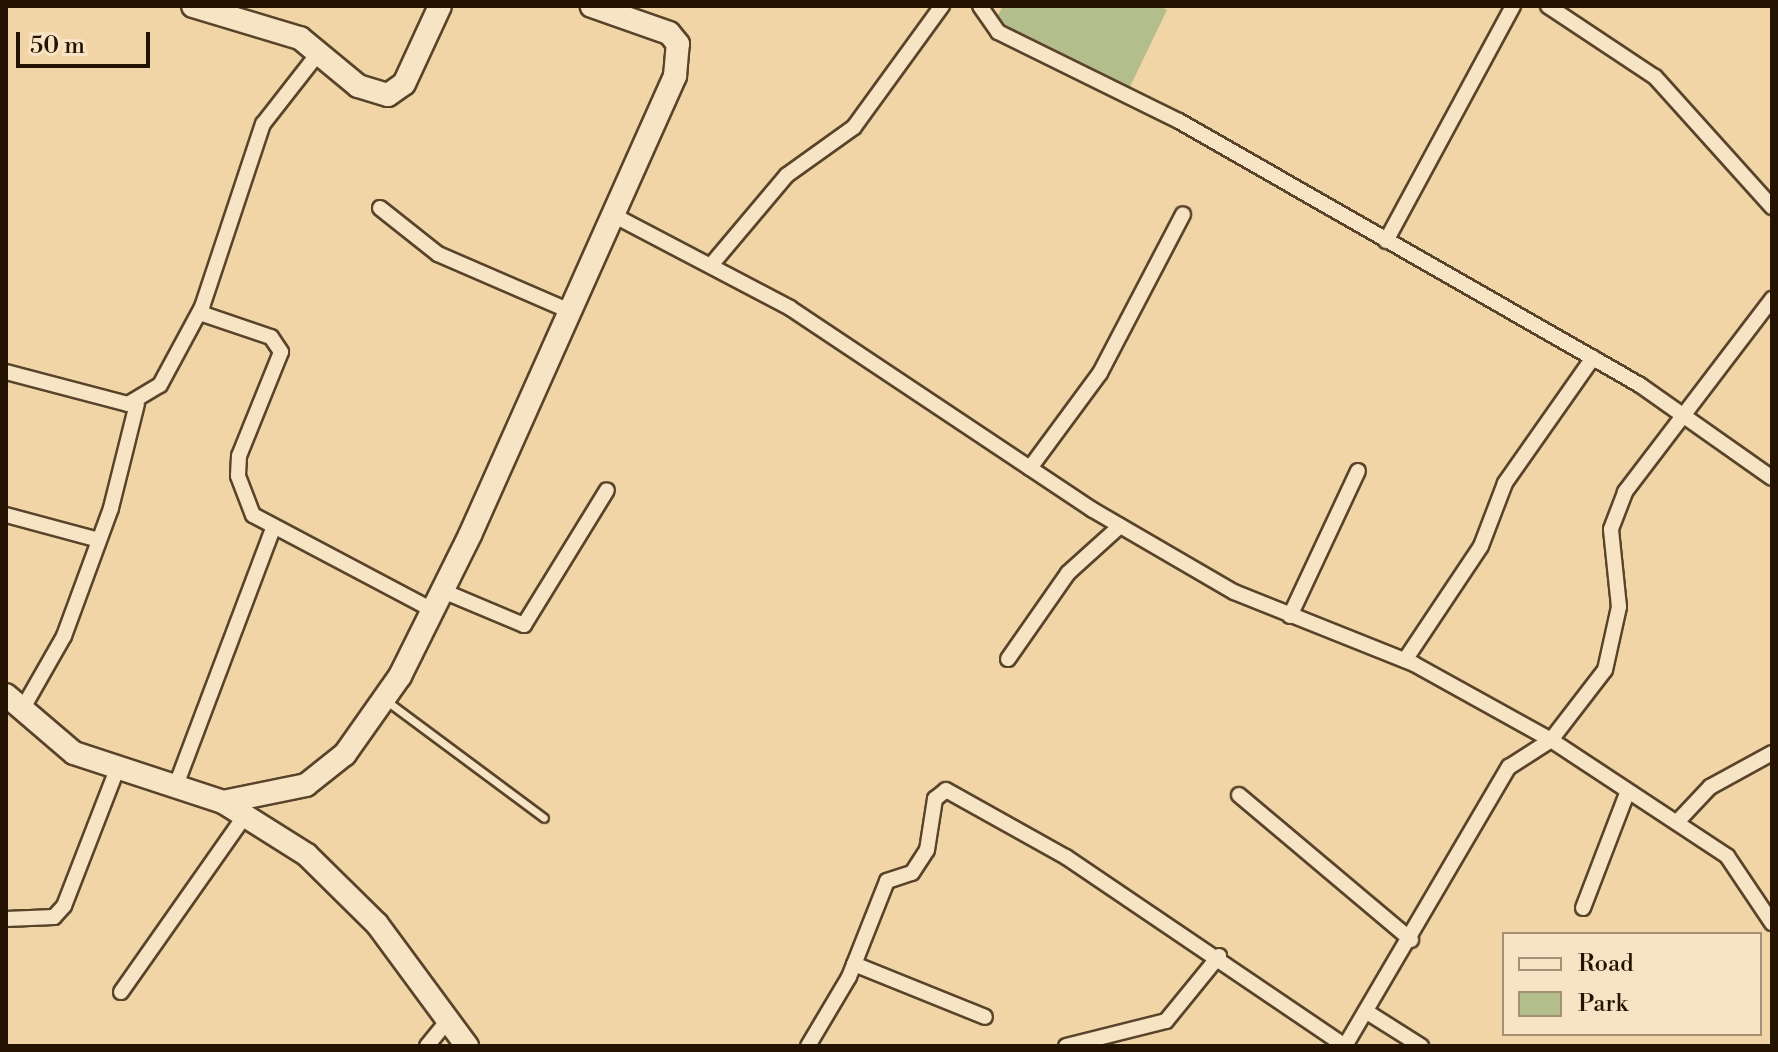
<!DOCTYPE html>
<style>
body{margin:0}
#map{position:relative;width:1778px;height:1052px;overflow:hidden;background:#f2d5a6;font-family:"Libre Bodoni",serif}
div>[style]{position:absolute}
.green>*{inset:0;background:#b4be8c}
.roads{filter:drop-shadow(2px 0 #58442a) drop-shadow(-2px 0 #58442a) drop-shadow(0 2px #58442a) drop-shadow(0 -2px #58442a)}
.lane>*{height:7px;margin:-3.5px;padding:0 3.5px;transform-origin:3.5px;border-radius:3.5px;background:#f7e4c5}
.street>*{height:14px;margin:-7px;padding:0 7px;transform-origin:7px;border-radius:7px;background:#f7e4c5}
.secondary>*{height:22px;margin:-11px;padding:0 11px;transform-origin:11px;border-radius:11px;background:#f7e4c5}
span{translate:-50% -50%;white-space:nowrap;text-align:center;line-height:1.15;-webkit-text-stroke:6px #f7e4c5;paint-order:stroke}
.frame{position:absolute;inset:0;border:8px solid #241300;pointer-events:none}
.legend{position:absolute;left:1502px;top:932px;width:260px;height:104px;box-sizing:border-box;background:#f7e4c5;border:2px solid #a39076;margin:0;padding:10px 14px;list-style:none;font-size:24px;color:#241300}
.legend li{display:flex;align-items:center;gap:16px;height:40px}
.legend b{width:40px;border:2px solid #a39076}
.scale{position:absolute;left:16px;top:32px;width:134px;height:36px;box-sizing:border-box;border:4px solid #241300;border-top:0;padding-left:10px;font-size:24px;line-height:28px;white-space:nowrap;color:#241300;-webkit-text-stroke:6px #f7e4c5;paint-order:stroke}
</style>
<div id="map">
<div class="green">
<i style="clip-path:polygon(1003px 6px,1160px 6px,1167px 10px,1126px 95px,992px 26px)"></i>
</div>
<div class="roads">
<div class="lane">
<i style="left:388px;top:702px;width:194px;rotate:36.6deg"></i>
</div>
<div class="street">
<i style="left:980px;top:6px;width:32px;rotate:55deg"></i>
<i style="left:998px;top:32px;width:202px;rotate:26.2deg"></i>
<i style="left:1179px;top:121px;width:531px;rotate:29.8deg"></i>
<i style="left:1640px;top:385px;width:161px;rotate:35.2deg"></i>
<i style="left:1548px;top:6px;width:128px;rotate:33.6deg"></i>
<i style="left:1655px;top:77px;width:175px;rotate:48deg"></i>
<i style="left:380px;top:208px;width:74px;rotate:38.4deg"></i>
<i style="left:438px;top:254px;width:146px;rotate:23.4deg"></i>
<i style="left:615px;top:216px;width:198px;rotate:27.7deg"></i>
<i style="left:790px;top:308px;width:364px;rotate:33.7deg"></i>
<i style="left:1093px;top:510px;width:163px;rotate:30.2deg"></i>
<i style="left:1234px;top:592px;width:194px;rotate:21.8deg"></i>
<i style="left:1414px;top:664px;width:157px;rotate:29deg"></i>
<i style="left:1551px;top:740px;width:211px;rotate:33.4deg"></i>
<i style="left:1727px;top:856px;width:81px;rotate:56.1deg"></i>
<i style="left:1386px;top:241px;width:267px;rotate:-61.6deg"></i>
<i style="left:712px;top:264px;width:116px;rotate:-49.9deg"></i>
<i style="left:787px;top:175px;width:82px;rotate:-35.6deg"></i>
<i style="left:854px;top:127px;width:150px;rotate:-54deg"></i>
<i style="left:200px;top:313px;width:75px;rotate:18.7deg"></i>
<i style="left:271px;top:337px;width:18px;rotate:56deg"></i>
<i style="left:281px;top:352px;width:112px;rotate:112deg"></i>
<i style="left:239px;top:456px;width:20px;rotate:93deg"></i>
<i style="left:238px;top:476px;width:42px;rotate:69deg"></i>
<i style="left:253px;top:515px;width:205px;rotate:27.9deg"></i>
<i style="left:6px;top:372px;width:126px;rotate:14.7deg"></i>
<i style="left:128px;top:404px;width:37px;rotate:-31deg"></i>
<i style="left:160px;top:385px;width:89px;rotate:-61.7deg"></i>
<i style="left:202px;top:307px;width:193px;rotate:-71.6deg"></i>
<i style="left:263px;top:124px;width:88px;rotate:-52deg"></i>
<i style="left:1030px;top:468px;width:118px;rotate:-53.6deg"></i>
<i style="left:1100px;top:373px;width:179px;rotate:-62.4deg"></i>
<i style="left:6px;top:515px;width:96px;rotate:15deg"></i>
<i style="left:443px;top:591px;width:88px;rotate:22.8deg"></i>
<i style="left:524px;top:625px;width:158px;rotate:-58.4deg"></i>
<i style="left:1290px;top:616px;width:160px;rotate:-64.9deg"></i>
<i style="left:1008px;top:659px;width:105px;rotate:-55.1deg"></i>
<i style="left:1068px;top:573px;width:70px;rotate:-42.1deg"></i>
<i style="left:1405px;top:660px;width:137px;rotate:-56.3deg"></i>
<i style="left:1481px;top:546px;width:67px;rotate:-69.1deg"></i>
<i style="left:1505px;top:483px;width:153px;rotate:-54.9deg"></i>
<i style="left:23px;top:708px;width:83px;rotate:-60.3deg"></i>
<i style="left:64px;top:636px;width:136px;rotate:-69.8deg"></i>
<i style="left:111px;top:508px;width:107px;rotate:-76deg"></i>
<i style="left:175px;top:788px;width:277px;rotate:-69.3deg"></i>
<i style="left:1239px;top:795px;width:225px;rotate:40.1deg"></i>
<i style="left:1678px;top:821px;width:47px;rotate:-46.7deg"></i>
<i style="left:1710px;top:787px;width:71px;rotate:-28.7deg"></i>
<i style="left:1583px;top:908px;width:125px;rotate:-69deg"></i>
<i style="left:6px;top:919px;width:48px;rotate:-2.4deg"></i>
<i style="left:54px;top:917px;width:15px;rotate:-48deg"></i>
<i style="left:64px;top:906px;width:144px;rotate:-68.8deg"></i>
<i style="left:854px;top:964px;width:141px;rotate:22deg"></i>
<i style="left:121px;top:992px;width:218px;rotate:-54.9deg"></i>
<i style="left:1367px;top:1012px;width:64px;rotate:32.2deg"></i>
<i style="left:427px;top:1046px;width:35px;rotate:-51deg"></i>
<i style="left:808px;top:1046px;width:80px;rotate:-59.3deg"></i>
<i style="left:849px;top:977px;width:103px;rotate:-68.4deg"></i>
<i style="left:887px;top:881px;width:26px;rotate:-18deg"></i>
<i style="left:912px;top:873px;width:27px;rotate:-57deg"></i>
<i style="left:927px;top:850px;width:52px;rotate:-81.1deg"></i>
<i style="left:935px;top:799px;width:14px;rotate:-39deg"></i>
<i style="left:946px;top:790px;width:137px;rotate:29.2deg"></i>
<i style="left:1066px;top:857px;width:337px;rotate:34.1deg"></i>
<i style="left:1066px;top:1046px;width:103px;rotate:-14deg"></i>
<i style="left:1166px;top:1021px;width:84px;rotate:-50.8deg"></i>
<i style="left:1345px;top:1046px;width:324px;rotate:-59.6deg"></i>
<i style="left:1509px;top:767px;width:50px;rotate:-32.7deg"></i>
<i style="left:1551px;top:740px;width:88px;rotate:-52.4deg"></i>
<i style="left:1605px;top:670px;width:65px;rotate:-77.5deg"></i>
<i style="left:1619px;top:607px;width:78px;rotate:-95.9deg"></i>
<i style="left:1611px;top:529px;width:40px;rotate:-69deg"></i>
<i style="left:1625px;top:492px;width:243px;rotate:-52.7deg"></i>
</div>
<div class="secondary">
<i style="left:193px;top:6px;width:112px;rotate:16.7deg"></i>
<i style="left:300px;top:38px;width:75px;rotate:39.6deg"></i>
<i style="left:358px;top:86px;width:31px;rotate:17deg"></i>
<i style="left:388px;top:95px;width:19px;rotate:-35deg"></i>
<i style="left:404px;top:84px;width:86px;rotate:-65.2deg"></i>
<i style="left:6px;top:695px;width:89px;rotate:40.5deg"></i>
<i style="left:74px;top:753px;width:157px;rotate:18.2deg"></i>
<i style="left:223px;top:802px;width:99px;rotate:32.2deg"></i>
<i style="left:307px;top:855px;width:98px;rotate:44.6deg"></i>
<i style="left:377px;top:924px;width:152px;rotate:53.6deg"></i>
<i style="left:223px;top:802px;width:85px;rotate:-11.6deg"></i>
<i style="left:306px;top:785px;width:50px;rotate:-38.5deg"></i>
<i style="left:345px;top:754px;width:95px;rotate:-54.8deg"></i>
<i style="left:400px;top:676px;width:157px;rotate:-63.6deg"></i>
<i style="left:470px;top:535px;width:503px;rotate:-65.93deg"></i>
<i style="left:675px;top:76px;width:32px;rotate:-85deg"></i>
<i style="left:678px;top:44px;width:14px;rotate:-129deg"></i>
<i style="left:669px;top:33px;width:82px;rotate:-160.7deg"></i>
</div>
</div>
<div class="frame"></div>
<ul class="legend">
<li><b style="height:10px;background:#f7e4c5"></b>Road</li>
<li><b style="height:22px;background:#b4be8c"></b>Park</li>
</ul>
<div class="scale">50 m</div>
</div>
